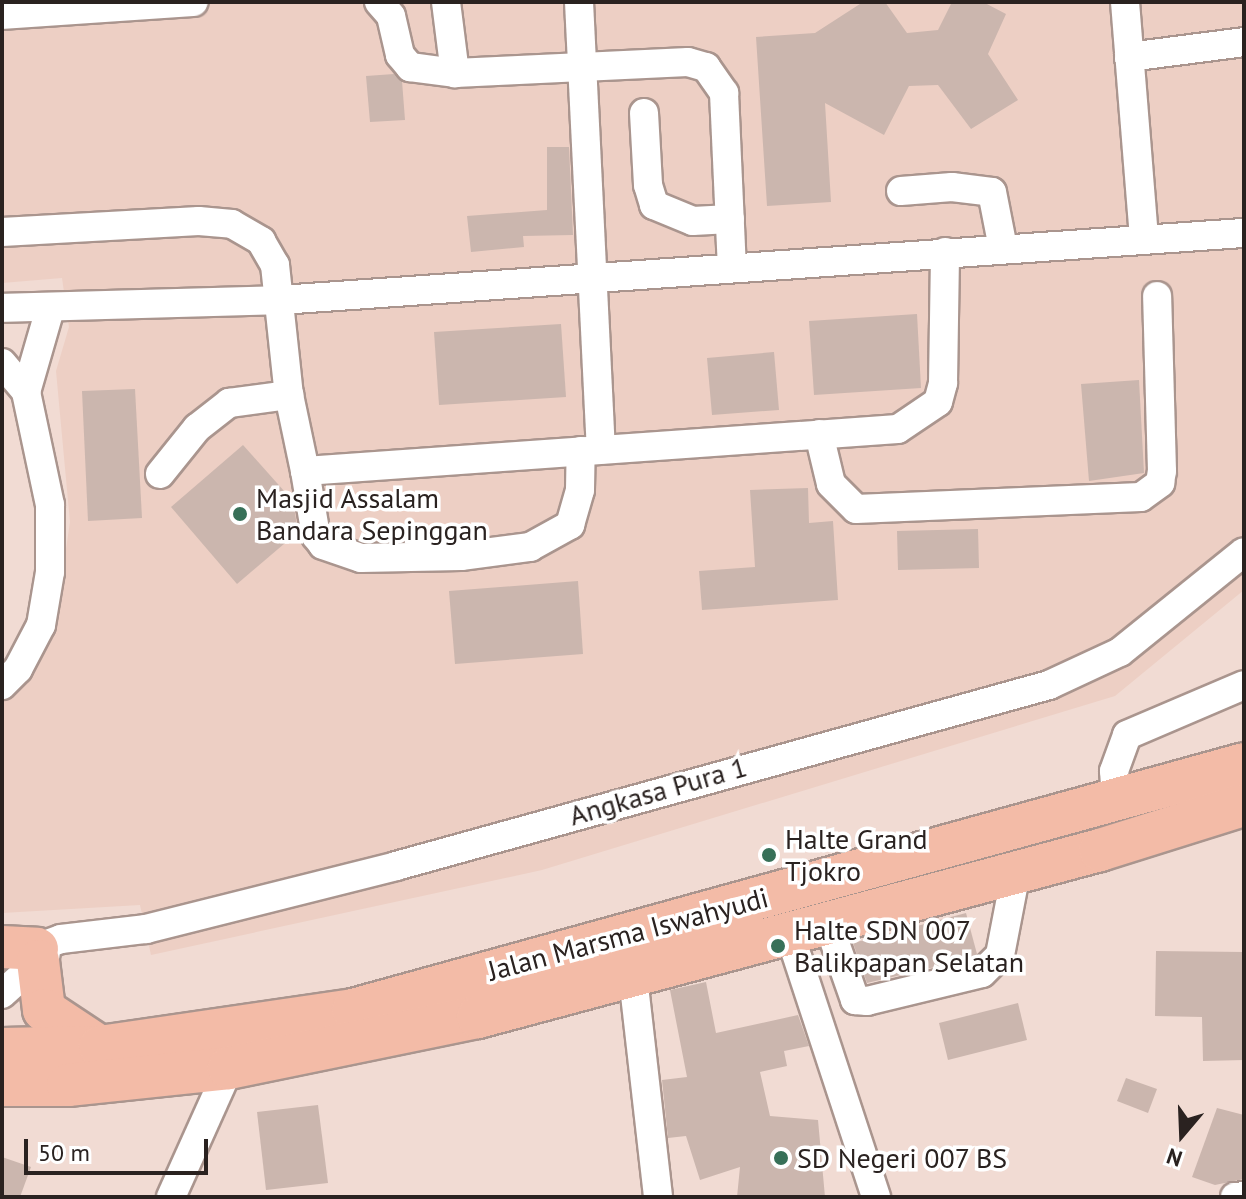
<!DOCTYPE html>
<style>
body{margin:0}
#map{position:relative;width:1246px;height:1199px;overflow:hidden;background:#f1dbd3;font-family:"PT Sans",sans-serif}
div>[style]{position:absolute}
.built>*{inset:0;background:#edcfc4}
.building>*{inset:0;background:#cbb6ae}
.roads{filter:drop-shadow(2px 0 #aa958e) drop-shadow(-2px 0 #aa958e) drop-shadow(0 2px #aa958e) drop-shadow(0 -2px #aa958e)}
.minor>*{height:28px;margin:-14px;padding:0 14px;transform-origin:14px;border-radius:14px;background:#fff}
.highway>*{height:42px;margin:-21px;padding:0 21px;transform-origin:21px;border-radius:21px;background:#f3bba7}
.dots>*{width:22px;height:22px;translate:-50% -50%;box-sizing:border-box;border:4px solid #fff;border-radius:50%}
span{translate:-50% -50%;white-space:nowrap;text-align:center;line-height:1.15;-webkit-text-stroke:7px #fff;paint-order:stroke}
.poi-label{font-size:28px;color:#2a2220}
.left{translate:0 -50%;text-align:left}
.street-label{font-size:28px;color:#2a2220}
.frame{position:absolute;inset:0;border:4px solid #2a2220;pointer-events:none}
.north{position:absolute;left:1142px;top:1095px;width:80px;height:80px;-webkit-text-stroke:6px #fff;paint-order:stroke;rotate:199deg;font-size:22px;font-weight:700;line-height:32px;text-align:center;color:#2a2220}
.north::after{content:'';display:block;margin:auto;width:28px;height:36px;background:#2a2220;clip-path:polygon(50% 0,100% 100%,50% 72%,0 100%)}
.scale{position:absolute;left:24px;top:1139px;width:184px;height:36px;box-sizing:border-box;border:4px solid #2a2220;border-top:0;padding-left:10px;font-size:24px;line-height:28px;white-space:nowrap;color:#2a2220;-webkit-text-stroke:6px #fff;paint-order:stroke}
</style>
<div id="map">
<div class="built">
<i style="clip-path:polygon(2px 2px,1244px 2px,1244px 590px,1115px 696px,542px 870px,151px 955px,140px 905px,2px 913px,2px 701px,32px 662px,56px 616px,70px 522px,56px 371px,69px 327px,62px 278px,2px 283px)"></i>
</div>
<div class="building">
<i style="clip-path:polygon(863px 2px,885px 2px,907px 33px,938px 30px,952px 2px,983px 2px,1006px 14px,988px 54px,1018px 100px,971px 129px,938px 85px,909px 86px,884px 135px,825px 103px,831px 202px,767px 206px,756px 37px,815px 33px)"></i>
<i style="clip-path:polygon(394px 74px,402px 81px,405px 120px,370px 122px,366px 76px)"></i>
<i style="clip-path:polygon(547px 147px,569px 147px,573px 235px,523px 236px,524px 247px,471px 252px,467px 216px,547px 210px)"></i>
<i style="clip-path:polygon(917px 314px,921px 388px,814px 395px,809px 321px)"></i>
<i style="clip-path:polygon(561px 324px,566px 397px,439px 405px,434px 332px)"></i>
<i style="clip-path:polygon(774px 352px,779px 410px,712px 415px,707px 358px)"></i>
<i style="clip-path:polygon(1139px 380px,1144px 473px,1089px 481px,1081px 384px)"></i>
<i style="clip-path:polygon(135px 389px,142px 518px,88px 521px,82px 391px)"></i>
<i style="clip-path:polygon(243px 445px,293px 501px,298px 532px,237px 584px,171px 507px)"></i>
<i style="clip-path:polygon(808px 488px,809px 523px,833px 521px,838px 600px,702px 610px,699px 571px,755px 567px,750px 490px)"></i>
<i style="clip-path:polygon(978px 529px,979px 568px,898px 570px,897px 531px)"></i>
<i style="clip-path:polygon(578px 581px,583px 654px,455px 664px,449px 591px)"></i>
<i style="clip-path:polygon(966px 913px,977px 954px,973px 958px,867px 983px,853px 943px)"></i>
<i style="clip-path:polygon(1156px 951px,1244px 952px,1244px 1060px,1203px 1061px,1202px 1017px,1155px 1016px)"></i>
<i style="clip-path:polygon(706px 982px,716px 1033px,798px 1015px,809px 1046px,784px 1051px,787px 1066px,760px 1072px,770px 1116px,818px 1120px,825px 1197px,737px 1197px,740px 1167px,700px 1180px,686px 1136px,668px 1138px,662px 1080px,687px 1077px,670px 990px)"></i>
<i style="clip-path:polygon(1018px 1003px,1027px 1040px,948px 1060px,939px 1023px)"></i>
<i style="clip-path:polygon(1126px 1078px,1157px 1089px,1148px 1113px,1117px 1101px)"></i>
<i style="clip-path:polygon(318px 1105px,328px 1183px,266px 1190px,257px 1112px)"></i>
<i style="clip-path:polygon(1217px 1108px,1244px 1115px,1244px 1179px,1215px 1185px,1192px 1177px)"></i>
<i style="clip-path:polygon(2px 1157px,31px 1167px,20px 1197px,2px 1197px)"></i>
</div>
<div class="roads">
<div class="minor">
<i style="left:379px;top:2px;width:18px;rotate:49deg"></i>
<i style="left:391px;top:16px;width:40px;rotate:77deg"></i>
<i style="left:400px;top:55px;width:16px;rotate:50deg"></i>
<i style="left:410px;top:67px;width:45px;rotate:7.6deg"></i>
<i style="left:446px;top:2px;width:72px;rotate:82.8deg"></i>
<i style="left:455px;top:73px;width:233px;rotate:-2.7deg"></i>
<i style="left:688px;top:62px;width:19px;rotate:16deg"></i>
<i style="left:706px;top:67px;width:32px;rotate:55deg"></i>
<i style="left:724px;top:93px;width:175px;rotate:87.4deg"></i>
<i style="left:579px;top:2px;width:448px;rotate:87.2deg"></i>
<i style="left:1125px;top:2px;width:236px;rotate:85.4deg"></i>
<i style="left:2px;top:15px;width:192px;rotate:-3.9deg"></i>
<i style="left:1129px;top:57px;width:116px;rotate:-7.4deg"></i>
<i style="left:644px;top:113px;width:72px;rotate:86.8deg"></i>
<i style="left:648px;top:185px;width:21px;rotate:73deg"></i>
<i style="left:654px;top:205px;width:42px;rotate:22.3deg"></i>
<i style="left:693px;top:221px;width:37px;rotate:-3deg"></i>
<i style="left:901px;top:191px;width:51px;rotate:-4.5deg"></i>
<i style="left:952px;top:187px;width:40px;rotate:7.1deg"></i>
<i style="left:992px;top:192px;width:57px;rotate:78.9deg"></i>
<i style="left:2px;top:232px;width:197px;rotate:-3.2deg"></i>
<i style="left:199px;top:221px;width:33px;rotate:5deg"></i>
<i style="left:232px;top:224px;width:34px;rotate:30deg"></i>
<i style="left:261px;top:241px;width:28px;rotate:60deg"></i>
<i style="left:275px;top:265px;width:131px;rotate:83.9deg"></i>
<i style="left:289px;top:395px;width:78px;rotate:78.1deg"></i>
<i style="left:305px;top:471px;width:594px;rotate:-4.05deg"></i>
<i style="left:898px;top:429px;width:48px;rotate:-34deg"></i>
<i style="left:938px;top:402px;width:20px;rotate:-75deg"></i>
<i style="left:943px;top:383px;width:131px;rotate:-89.1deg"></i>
<i style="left:2px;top:308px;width:278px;rotate:-1.6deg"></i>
<i style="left:280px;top:300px;width:966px;rotate:-3.98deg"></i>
<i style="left:2px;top:363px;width:38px;rotate:50deg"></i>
<i style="left:26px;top:392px;width:116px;rotate:78deg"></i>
<i style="left:50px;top:505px;width:67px;rotate:90deg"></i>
<i style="left:50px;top:572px;width:54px;rotate:99.6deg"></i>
<i style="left:41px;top:625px;width:50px;rotate:117.6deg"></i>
<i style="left:18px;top:669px;width:23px;rotate:135deg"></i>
<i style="left:26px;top:392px;width:86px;rotate:-73.9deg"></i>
<i style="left:819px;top:434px;width:51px;rotate:76.5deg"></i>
<i style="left:831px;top:484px;width:35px;rotate:45deg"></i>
<i style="left:856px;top:509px;width:285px;rotate:-2.4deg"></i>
<i style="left:1141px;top:497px;width:24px;rotate:-36deg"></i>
<i style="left:1160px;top:483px;width:12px;rotate:-81deg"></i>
<i style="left:1162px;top:471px;width:175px;rotate:-91.6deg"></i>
<i style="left:305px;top:471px;width:66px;rotate:80.4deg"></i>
<i style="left:316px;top:536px;width:11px;rotate:52deg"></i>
<i style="left:323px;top:545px;width:40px;rotate:18.9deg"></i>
<i style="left:361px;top:558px;width:100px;rotate:-1.1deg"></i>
<i style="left:461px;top:556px;width:70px;rotate:-7.4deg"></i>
<i style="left:530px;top:547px;width:46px;rotate:-28.8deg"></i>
<i style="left:570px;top:525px;width:36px;rotate:-74deg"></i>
<i style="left:580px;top:490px;width:39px;rotate:-89deg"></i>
<i style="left:160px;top:474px;width:59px;rotate:-51.2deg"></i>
<i style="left:197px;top:428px;width:41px;rotate:-38deg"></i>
<i style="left:229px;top:403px;width:61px;rotate:-7.6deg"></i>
<i style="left:1116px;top:799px;width:28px;rotate:-94deg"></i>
<i style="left:1114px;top:771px;width:38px;rotate:-70deg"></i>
<i style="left:1127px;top:735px;width:127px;rotate:-23.1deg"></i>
<i style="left:827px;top:920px;width:85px;rotate:70.7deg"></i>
<i style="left:855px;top:1000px;width:12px;rotate:5deg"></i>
<i style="left:867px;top:1001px;width:118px;rotate:-13.7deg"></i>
<i style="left:982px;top:973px;width:25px;rotate:-45deg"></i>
<i style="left:1000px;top:955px;width:85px;rotate:-79.1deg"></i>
<i style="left:789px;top:932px;width:279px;rotate:71.8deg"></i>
<i style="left:23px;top:953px;width:40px;rotate:-20.2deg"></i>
<i style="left:61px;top:939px;width:86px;rotate:-6.7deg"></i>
<i style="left:146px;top:929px;width:258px;rotate:-14.1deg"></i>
<i style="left:396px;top:866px;width:678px;rotate:-15.49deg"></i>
<i style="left:1049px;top:685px;width:78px;rotate:-24.9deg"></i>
<i style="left:1120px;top:652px;width:159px;rotate:-38.9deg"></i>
<i style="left:633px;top:977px;width:221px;rotate:83.5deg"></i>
<i style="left:2px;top:994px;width:59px;rotate:-42.3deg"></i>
<i style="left:171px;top:1197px;width:141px;rotate:-65.8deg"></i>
<i style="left:1235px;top:1197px;width:9px;rotate:-6deg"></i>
</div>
<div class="highway">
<i style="left:2px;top:947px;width:35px;rotate:3deg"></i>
<i style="left:38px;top:961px;width:49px;rotate:83deg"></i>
<i style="left:44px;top:1010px;width:67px;rotate:33.5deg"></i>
<i style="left:2px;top:1049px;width:98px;rotate:-1.2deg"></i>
<i style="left:100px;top:1047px;width:256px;rotate:-8.3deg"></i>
<i style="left:353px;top:1010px;width:924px;rotate:-15.43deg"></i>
<i style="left:2px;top:1085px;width:66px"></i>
<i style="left:68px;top:1085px;width:162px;rotate:-6deg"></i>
<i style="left:229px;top:1068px;width:254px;rotate:-11.6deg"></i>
<i style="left:478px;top:1017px;width:644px;rotate:-15.03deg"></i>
<i style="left:1100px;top:850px;width:151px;rotate:-17.4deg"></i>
</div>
</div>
<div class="dots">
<i style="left:240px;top:514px;background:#377058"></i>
<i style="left:769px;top:855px;background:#377058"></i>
<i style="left:778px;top:946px;background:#377058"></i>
<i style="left:781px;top:1158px;background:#377058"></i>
</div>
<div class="poi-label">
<span class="left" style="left:256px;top:514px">Masjid Assalam<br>Bandara Sepinggan</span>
<span class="left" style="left:785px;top:855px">Halte Grand<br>Tjokro</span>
<span class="left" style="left:794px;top:946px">Halte SDN 007<br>Balikpapan Selatan</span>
<span class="left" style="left:797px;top:1158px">SD Negeri 007 BS</span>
</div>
<div class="street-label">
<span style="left:658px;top:791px;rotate:-16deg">Angkasa Pura 1</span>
<span style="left:628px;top:934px;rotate:-15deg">Jalan Marsma Iswahyudi</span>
</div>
<div class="frame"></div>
<div class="north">N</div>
<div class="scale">50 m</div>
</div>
